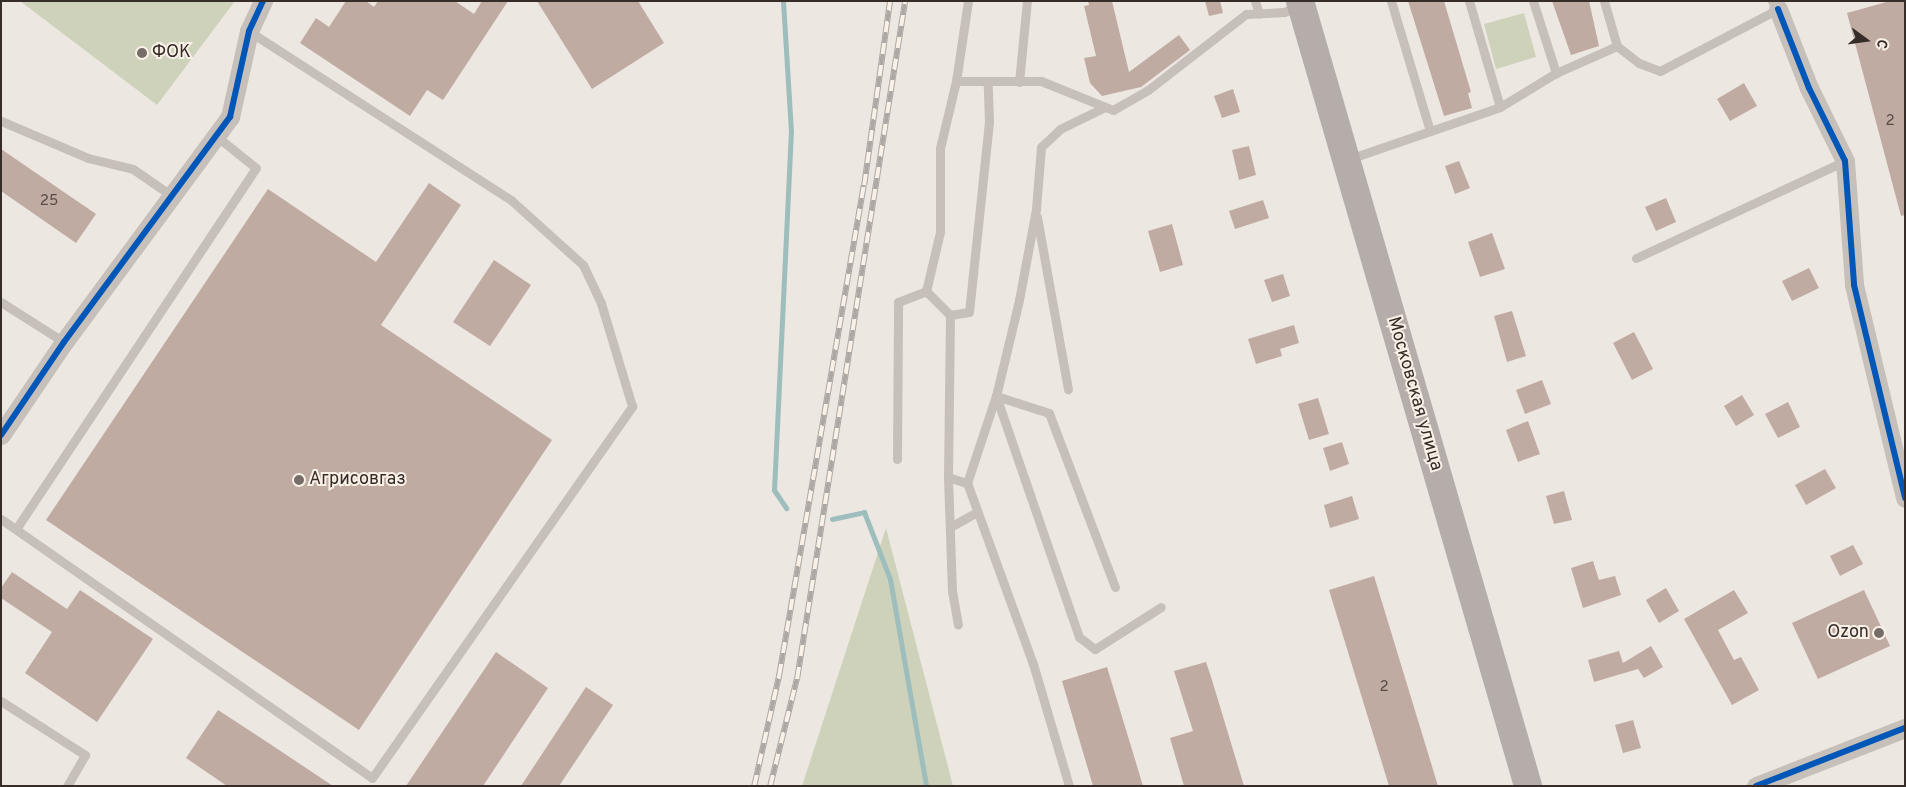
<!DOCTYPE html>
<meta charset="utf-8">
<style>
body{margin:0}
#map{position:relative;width:1906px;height:787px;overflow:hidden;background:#ede7e1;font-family:Overpass,sans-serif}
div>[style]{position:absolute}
.green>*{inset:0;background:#ced2bb}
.stream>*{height:5px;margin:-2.5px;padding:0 2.5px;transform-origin:2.5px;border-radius:2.5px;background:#9dbebd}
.building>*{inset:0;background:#c0aba3}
.lane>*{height:9px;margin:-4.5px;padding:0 4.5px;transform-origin:4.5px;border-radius:4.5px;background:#c6bfba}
.street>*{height:19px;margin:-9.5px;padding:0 9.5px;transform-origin:9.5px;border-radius:9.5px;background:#c6bfba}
.primary>*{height:28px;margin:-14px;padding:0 14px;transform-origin:14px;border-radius:14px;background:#b4ada9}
.rail>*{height:5.5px;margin-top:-2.75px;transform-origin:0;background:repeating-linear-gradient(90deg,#f9f1e8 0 11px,#aea8a4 0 22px);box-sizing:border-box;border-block:1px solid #aea8a4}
.cycleway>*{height:6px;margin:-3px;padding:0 3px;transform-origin:3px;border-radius:3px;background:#0057b8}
.dots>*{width:14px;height:14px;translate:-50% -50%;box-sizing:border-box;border:2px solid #f9f1e8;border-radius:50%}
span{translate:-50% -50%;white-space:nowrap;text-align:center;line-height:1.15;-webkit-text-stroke:4px #f9f1e8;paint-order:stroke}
.number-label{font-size:15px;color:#584c47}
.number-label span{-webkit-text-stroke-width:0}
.poi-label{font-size:18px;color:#362c28}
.left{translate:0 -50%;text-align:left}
.right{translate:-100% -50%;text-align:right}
.street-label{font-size:18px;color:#362c28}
.frame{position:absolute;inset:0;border:2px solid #362c28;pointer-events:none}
.north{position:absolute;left:1841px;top:15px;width:50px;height:50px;-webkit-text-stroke:4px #f9f1e8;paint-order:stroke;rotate:104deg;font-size:14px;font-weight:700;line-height:20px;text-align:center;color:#362c28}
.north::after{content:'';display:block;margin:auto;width:18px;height:22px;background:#362c28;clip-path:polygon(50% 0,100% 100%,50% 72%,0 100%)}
</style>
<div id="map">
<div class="green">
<i style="clip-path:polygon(20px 1px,235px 1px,157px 105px)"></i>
<i style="clip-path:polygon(1524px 13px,1536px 57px,1496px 69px,1484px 24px)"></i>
<i style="clip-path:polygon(886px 528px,953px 786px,802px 786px)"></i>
</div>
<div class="stream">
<i style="left:783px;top:1px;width:129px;rotate:86.5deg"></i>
<i style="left:791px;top:130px;width:360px;rotate:92.7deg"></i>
<i style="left:774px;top:490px;width:22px;rotate:56deg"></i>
<i style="left:832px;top:519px;width:33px;rotate:-12deg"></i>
<i style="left:864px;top:512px;width:72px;rotate:68.8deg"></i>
<i style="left:890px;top:579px;width:210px;rotate:80.1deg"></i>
</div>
<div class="building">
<i style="clip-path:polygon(346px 1px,366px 1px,374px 7px,378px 1px,455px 1px,474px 14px,482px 1px,508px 1px,443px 100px,427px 90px,410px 116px,300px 43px,316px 18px,329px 27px)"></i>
<i style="clip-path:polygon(537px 1px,638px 1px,664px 43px,592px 89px)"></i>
<i style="clip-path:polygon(1088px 1px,1112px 1px,1129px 72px,1179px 35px,1190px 50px,1141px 87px,1102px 96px,1090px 83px,1084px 58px,1096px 56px,1084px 6px,1089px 5px)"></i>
<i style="clip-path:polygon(1205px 1px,1220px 1px,1223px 13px,1209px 16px)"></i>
<i style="clip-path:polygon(1408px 1px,1444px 1px,1471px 92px,1468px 93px,1472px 108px,1444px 116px)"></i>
<i style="clip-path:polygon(1552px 1px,1589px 1px,1599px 46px,1571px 55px)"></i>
<i style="clip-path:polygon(1890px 1px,1905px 1px,1905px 215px,1901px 216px,1847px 13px)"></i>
<i style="clip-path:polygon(1744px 83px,1757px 106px,1730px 121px,1717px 99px)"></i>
<i style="clip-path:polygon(1233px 89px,1240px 112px,1222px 118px,1214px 96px)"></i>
<i style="clip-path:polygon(1249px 146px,1256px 175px,1239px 180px,1232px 150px)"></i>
<i style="clip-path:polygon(1px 149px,96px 214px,76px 243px,1px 191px)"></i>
<i style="clip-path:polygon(1459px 161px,1470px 188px,1455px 194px,1445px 166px)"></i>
<i style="clip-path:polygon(429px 183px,461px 205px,381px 325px,552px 440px,359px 730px,46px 520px,268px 189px,376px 262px)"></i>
<i style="clip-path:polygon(1666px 198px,1676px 222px,1656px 231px,1645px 207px)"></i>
<i style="clip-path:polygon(1263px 200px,1269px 218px,1235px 229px,1229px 211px)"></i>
<i style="clip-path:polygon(1172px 224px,1183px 265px,1160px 272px,1148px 231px)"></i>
<i style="clip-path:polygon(1492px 233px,1505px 269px,1480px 277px,1468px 242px)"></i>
<i style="clip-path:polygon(494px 260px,531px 285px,490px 346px,453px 322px)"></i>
<i style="clip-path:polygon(1809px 268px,1819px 288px,1792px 301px,1782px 281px)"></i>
<i style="clip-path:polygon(1283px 274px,1290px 296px,1272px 302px,1264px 280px)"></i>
<i style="clip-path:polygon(1512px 311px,1526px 356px,1507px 362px,1494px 316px)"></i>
<i style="clip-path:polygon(1294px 325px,1299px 343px,1280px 349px,1282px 356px,1256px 364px,1248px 339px)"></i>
<i style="clip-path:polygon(1634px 332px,1653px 369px,1632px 380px,1613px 343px)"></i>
<i style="clip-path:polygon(1542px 380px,1551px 404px,1525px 414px,1516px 390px)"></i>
<i style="clip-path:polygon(1742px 395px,1754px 415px,1736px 426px,1724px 406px)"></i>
<i style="clip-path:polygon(1318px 398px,1329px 434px,1309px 440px,1298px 404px)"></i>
<i style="clip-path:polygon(1788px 402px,1800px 427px,1778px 438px,1765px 414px)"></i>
<i style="clip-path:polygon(1528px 421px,1540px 454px,1518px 462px,1506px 430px)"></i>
<i style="clip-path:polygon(1342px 442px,1349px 464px,1330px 471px,1323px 448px)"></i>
<i style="clip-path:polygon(1825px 469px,1836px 488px,1806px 505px,1795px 485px)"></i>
<i style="clip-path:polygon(1564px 491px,1572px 520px,1554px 524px,1546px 496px)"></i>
<i style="clip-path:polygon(1352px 496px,1359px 519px,1330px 528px,1324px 505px)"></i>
<i style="clip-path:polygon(1853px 545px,1863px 564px,1840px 576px,1830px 556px)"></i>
<i style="clip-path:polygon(1593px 561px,1599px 580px,1615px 576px,1621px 595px,1583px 608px,1571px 568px)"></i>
<i style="clip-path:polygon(12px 572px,67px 609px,80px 590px,153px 639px,97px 722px,25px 673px,52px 632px,1px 598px,1px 588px)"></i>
<i style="clip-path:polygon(1374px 576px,1438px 786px,1389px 786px,1329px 590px)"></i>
<i style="clip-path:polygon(1666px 588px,1679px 611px,1659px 623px,1646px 600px)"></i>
<i style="clip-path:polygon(1734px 590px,1748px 613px,1718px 630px,1734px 660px,1741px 657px,1759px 690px,1732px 705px,1684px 619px)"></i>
<i style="clip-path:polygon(1864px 590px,1890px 646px,1818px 679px,1792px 623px)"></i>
<i style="clip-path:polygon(1651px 646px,1663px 667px,1644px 678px,1638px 669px,1594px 682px,1588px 660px,1619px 651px,1623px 663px)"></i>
<i style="clip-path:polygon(496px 652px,548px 688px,483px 786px,406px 786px)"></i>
<i style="clip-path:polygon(1206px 662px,1212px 680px,1244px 786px,1184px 786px,1170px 738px,1193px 731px,1174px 671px)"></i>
<i style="clip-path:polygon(1107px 667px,1143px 786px,1093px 786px,1062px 681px)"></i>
<i style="clip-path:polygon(586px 687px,613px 705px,559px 786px,521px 786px)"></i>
<i style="clip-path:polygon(218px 710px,270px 744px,333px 786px,227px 786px,186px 758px)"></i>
<i style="clip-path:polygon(1633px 720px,1641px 748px,1623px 753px,1615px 725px)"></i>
</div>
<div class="lane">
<i style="left:968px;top:1px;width:81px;rotate:98.5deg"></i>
<i style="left:956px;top:81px;width:85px"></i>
<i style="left:1041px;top:81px;width:78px;rotate:21.9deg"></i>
<i style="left:1113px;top:110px;width:40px;rotate:-29.7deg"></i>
<i style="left:1148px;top:90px;width:124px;rotate:-37.8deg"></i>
<i style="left:1246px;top:14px;width:38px;rotate:-3deg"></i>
<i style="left:1284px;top:12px;width:16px;rotate:-22deg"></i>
<i style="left:1255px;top:1px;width:13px;rotate:72deg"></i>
<i style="left:1391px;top:1px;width:136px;rotate:73.3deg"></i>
<i style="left:1469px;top:1px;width:110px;rotate:73.7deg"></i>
<i style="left:1533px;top:1px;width:76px;rotate:72.3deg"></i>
<i style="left:1604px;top:1px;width:47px;rotate:73.9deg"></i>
<i style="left:956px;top:81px;width:69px;rotate:103.4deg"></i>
<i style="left:940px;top:148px;width:84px;rotate:90deg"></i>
<i style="left:940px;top:232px;width:61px;rotate:103.3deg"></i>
<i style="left:926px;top:291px;width:34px;rotate:45deg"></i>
<i style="left:950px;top:315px;width:19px;rotate:-9deg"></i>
<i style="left:969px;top:312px;width:191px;rotate:-84deg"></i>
<i style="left:989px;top:122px;width:38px;rotate:-92deg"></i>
<i style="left:1019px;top:82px;width:81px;rotate:-84.4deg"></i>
<i style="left:1px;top:121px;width:95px;rotate:23deg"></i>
<i style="left:88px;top:158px;width:46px;rotate:13.7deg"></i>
<i style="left:133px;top:169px;width:47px;rotate:34.7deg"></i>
<i style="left:1349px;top:159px;width:160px;rotate:-19deg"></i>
<i style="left:1500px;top:107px;width:66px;rotate:-31.3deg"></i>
<i style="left:1556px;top:73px;width:67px;rotate:-23.9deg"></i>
<i style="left:1617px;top:46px;width:28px;rotate:38deg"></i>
<i style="left:1639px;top:63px;width:22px;rotate:21deg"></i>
<i style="left:1660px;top:71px;width:133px;rotate:-27.7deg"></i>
<i style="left:1778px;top:9px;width:10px;rotate:-127deg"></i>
<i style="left:1037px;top:217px;width:175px;rotate:79.8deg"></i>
<i style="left:1636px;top:258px;width:230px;rotate:-24.9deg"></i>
<i style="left:1px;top:302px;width:75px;rotate:32.4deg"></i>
<i style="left:950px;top:315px;width:162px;rotate:90.7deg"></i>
<i style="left:948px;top:477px;width:114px;rotate:88deg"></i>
<i style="left:952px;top:591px;width:34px;rotate:80deg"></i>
<i style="left:897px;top:459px;width:157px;rotate:-89.6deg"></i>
<i style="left:898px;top:302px;width:30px;rotate:-21deg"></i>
<i style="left:948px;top:477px;width:20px;rotate:18deg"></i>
<i style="left:1px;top:519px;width:452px;rotate:34.9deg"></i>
<i style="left:372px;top:778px;width:454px;rotate:-55deg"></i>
<i style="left:632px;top:406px;width:108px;rotate:-106.8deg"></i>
<i style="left:601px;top:303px;width:42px;rotate:-115.3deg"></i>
<i style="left:583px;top:265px;width:97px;rotate:-137.9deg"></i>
<i style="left:511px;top:200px;width:312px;rotate:-147.2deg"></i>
<i style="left:950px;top:527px;width:31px;rotate:-29deg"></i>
<i style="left:16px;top:529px;width:433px;rotate:-56.4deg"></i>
<i style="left:256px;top:168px;width:51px;rotate:-141.3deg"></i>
<i style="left:1115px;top:587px;width:186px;rotate:-110.8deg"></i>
<i style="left:1049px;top:413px;width:56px;rotate:-162.2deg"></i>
<i style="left:996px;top:396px;width:255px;rotate:71deg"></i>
<i style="left:1079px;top:637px;width:20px;rotate:37deg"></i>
<i style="left:1095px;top:649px;width:78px;rotate:-32.5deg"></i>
<i style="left:1px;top:701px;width:100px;rotate:32.7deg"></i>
<i style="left:85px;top:755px;width:36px;rotate:120deg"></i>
<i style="left:1069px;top:786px;width:127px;rotate:-106.4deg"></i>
<i style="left:1033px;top:664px;width:193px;rotate:-110deg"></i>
<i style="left:967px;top:483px;width:92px;rotate:-71.6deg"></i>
<i style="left:996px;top:396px;width:99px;rotate:-76.5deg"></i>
<i style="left:1019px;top:300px;width:93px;rotate:-79.4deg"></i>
<i style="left:1036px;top:209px;width:62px;rotate:-85.4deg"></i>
<i style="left:1041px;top:147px;width:26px;rotate:-43deg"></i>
<i style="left:1060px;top:129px;width:50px;rotate:-26.1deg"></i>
</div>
<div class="street">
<i style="left:1778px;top:9px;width:85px;rotate:68.6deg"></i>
<i style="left:1809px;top:88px;width:81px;rotate:63.7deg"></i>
<i style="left:1845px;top:161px;width:124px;rotate:85.8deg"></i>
<i style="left:1854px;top:285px;width:219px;rotate:76.5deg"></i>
<i style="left:1px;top:435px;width:112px;rotate:-55.9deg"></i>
<i style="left:64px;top:342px;width:280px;rotate:-53.6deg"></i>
<i style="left:230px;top:117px;width:88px;rotate:-77.5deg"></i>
<i style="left:249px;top:31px;width:33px;rotate:-65deg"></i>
<i style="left:1756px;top:786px;width:160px;rotate:-21.3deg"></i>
</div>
<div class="primary">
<i style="left:1300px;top:1px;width:817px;rotate:73.8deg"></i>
</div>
<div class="rail">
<i style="left:754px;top:786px;width:114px;rotate:-77.3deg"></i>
<i style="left:779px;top:675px;width:497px;rotate:-80.2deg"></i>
<i style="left:864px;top:185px;width:186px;rotate:-82deg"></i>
<i style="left:770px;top:786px;width:111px;rotate:-76deg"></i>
<i style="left:797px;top:678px;width:686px;rotate:-80.94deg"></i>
</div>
<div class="cycleway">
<i style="left:1778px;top:9px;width:85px;rotate:68.6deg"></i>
<i style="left:1809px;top:88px;width:81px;rotate:63.7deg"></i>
<i style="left:1845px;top:161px;width:124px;rotate:85.8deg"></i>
<i style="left:1854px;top:285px;width:219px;rotate:76.5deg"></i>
<i style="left:1px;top:435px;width:112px;rotate:-55.9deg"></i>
<i style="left:64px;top:342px;width:280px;rotate:-53.6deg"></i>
<i style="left:230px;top:117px;width:88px;rotate:-77.5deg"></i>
<i style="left:249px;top:31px;width:33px;rotate:-65deg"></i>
<i style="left:1756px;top:786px;width:160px;rotate:-21.3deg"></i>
</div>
<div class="dots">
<i style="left:142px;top:53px;background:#766d69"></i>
<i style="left:299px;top:480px;background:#766d69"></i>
<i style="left:1879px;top:633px;background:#766d69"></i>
</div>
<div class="number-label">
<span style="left:1890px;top:122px">2</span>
<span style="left:49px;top:202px">25</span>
<span style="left:1384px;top:688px">2</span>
</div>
<div class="poi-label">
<span class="left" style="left:152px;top:53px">ФОК</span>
<span class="left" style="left:309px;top:480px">Агрисовгаз</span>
<span class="right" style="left:1869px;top:633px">Ozon</span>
</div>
<div class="street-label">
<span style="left:1414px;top:394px;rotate:74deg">Московская улица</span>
</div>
<div class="frame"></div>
<div class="north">С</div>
</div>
